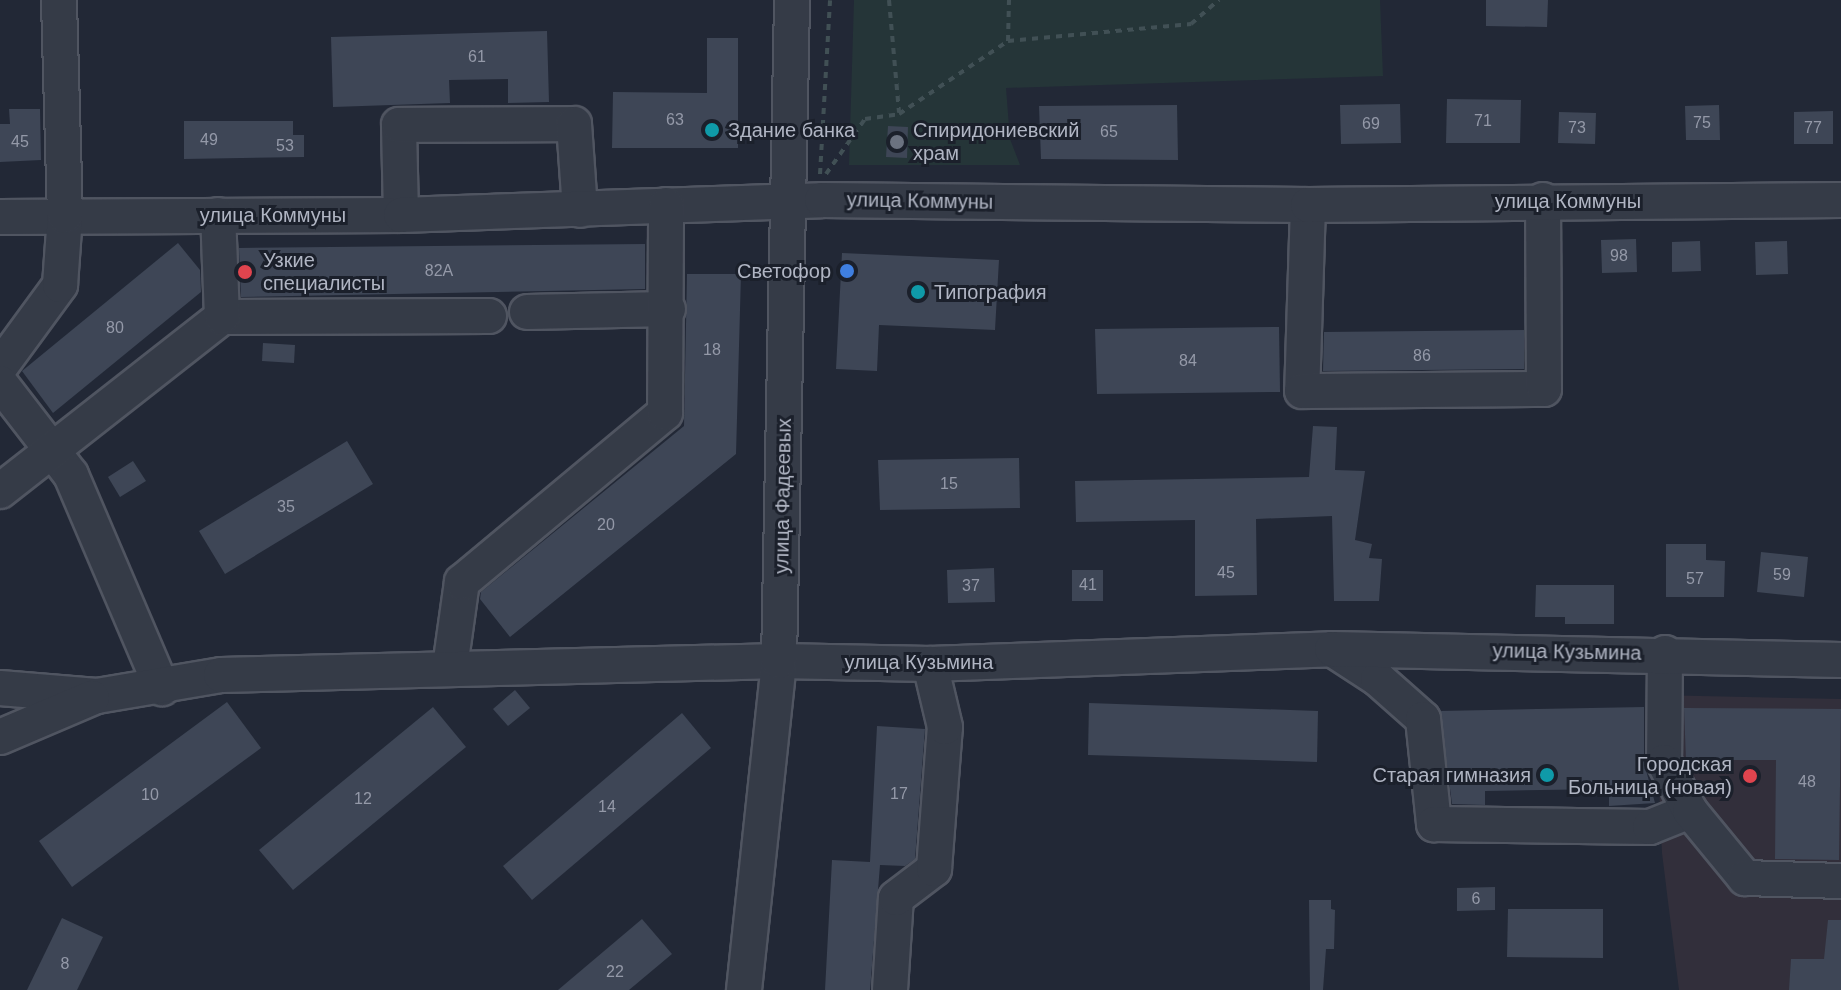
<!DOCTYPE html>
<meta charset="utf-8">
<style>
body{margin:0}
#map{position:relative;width:1841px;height:990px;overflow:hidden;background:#222836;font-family:Helvetica,sans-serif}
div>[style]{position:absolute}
.medical>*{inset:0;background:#322f3b}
.green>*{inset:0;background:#253538}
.building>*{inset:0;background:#3e4656}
.path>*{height:4px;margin-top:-2px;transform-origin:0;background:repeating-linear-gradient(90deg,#415055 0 6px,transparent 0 12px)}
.roads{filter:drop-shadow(2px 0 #505561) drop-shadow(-2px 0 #505561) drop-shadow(0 2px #505561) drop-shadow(0 -2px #505561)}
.minor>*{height:34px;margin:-17px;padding:0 17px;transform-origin:17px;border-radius:17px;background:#353b47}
.dots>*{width:22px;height:22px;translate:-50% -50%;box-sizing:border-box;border:4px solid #1b202b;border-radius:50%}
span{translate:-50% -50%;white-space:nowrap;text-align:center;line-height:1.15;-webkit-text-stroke:6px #1b202b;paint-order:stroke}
.number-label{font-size:16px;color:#9499a8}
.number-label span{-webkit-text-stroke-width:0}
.poi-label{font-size:20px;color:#b0b5c3}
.left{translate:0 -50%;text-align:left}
.right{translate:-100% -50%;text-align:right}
.street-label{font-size:20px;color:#b0b5c3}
</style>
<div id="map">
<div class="medical">
<i style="clip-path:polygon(1655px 695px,1841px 699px,1841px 990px,1679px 990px,1662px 853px)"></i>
</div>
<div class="green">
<i style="clip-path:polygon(854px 0,1380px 0,1383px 76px,1006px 88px,1010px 139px,1020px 165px,849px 165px)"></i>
</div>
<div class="building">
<i style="clip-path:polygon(1486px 0,1548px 0,1547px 27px,1486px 26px)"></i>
<i style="clip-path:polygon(547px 31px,549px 102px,508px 103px,508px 79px,449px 80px,450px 103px,333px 107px,331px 37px)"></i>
<i style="clip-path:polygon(707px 38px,738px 38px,738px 148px,612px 148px,613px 92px,707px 93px)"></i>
<i style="clip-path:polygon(1447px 99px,1521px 100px,1520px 143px,1446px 143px)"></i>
<i style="clip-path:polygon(1400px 104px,1401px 143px,1341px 144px,1340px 105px)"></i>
<i style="clip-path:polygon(1177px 105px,1178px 160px,1041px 159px,1039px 106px)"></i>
<i style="clip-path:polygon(1719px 105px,1720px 140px,1686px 140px,1685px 106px)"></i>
<i style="clip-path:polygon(9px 109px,40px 109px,41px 160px,0 162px,0 124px,10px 124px)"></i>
<i style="clip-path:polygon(1833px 111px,1833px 144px,1794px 144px,1794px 112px)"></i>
<i style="clip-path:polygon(1559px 112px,1596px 113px,1595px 144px,1558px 143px)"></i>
<i style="clip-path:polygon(184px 121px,293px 121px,293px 135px,304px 135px,304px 157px,184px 159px)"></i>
<i style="clip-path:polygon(888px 126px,908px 127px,907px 158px,886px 157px)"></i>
<i style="clip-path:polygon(1636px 239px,1637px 272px,1602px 273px,1601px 240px)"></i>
<i style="clip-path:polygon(1700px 241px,1701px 271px,1672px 272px,1672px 242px)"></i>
<i style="clip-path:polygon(1787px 241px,1788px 274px,1756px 275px,1755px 242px)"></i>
<i style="clip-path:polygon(178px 243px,200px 270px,201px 292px,53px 413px,22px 371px)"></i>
<i style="clip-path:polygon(645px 244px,645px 289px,241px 297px,239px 248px)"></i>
<i style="clip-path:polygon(842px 253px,999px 260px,995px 330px,879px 325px,877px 371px,836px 369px)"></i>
<i style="clip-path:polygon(687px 274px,741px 274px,736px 454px,510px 637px,480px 599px,481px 592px,684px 426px)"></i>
<i style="clip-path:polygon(1279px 327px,1280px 392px,1097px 394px,1095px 329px)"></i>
<i style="clip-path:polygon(1524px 330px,1524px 369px,1323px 371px,1324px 332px)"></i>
<i style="clip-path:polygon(263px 343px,295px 345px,294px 363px,262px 361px)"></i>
<i style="clip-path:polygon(1313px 426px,1337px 427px,1335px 470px,1365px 471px,1355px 540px,1372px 544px,1369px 558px,1382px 559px,1379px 601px,1334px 601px,1332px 516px,1256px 519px,1257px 595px,1195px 596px,1195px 520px,1076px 522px,1075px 481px,1309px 477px)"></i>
<i style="clip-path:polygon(347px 441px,373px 484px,225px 574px,199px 531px)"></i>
<i style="clip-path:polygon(1019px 458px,1020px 508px,880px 510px,878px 460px)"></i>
<i style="clip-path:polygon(133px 461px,146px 481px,120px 497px,108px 477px)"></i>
<i style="clip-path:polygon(1666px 544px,1706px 544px,1706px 560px,1725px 561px,1724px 597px,1666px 597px)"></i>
<i style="clip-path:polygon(1761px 552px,1808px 557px,1804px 597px,1757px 592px)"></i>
<i style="clip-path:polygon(994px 568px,995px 602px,948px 603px,947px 570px)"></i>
<i style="clip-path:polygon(1072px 570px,1103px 570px,1103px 601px,1072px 601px)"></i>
<i style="clip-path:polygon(1536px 585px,1614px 585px,1614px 624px,1565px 624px,1565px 617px,1535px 617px)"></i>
<i style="clip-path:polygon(515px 690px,530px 708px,508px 726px,493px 709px)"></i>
<i style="clip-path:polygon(227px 702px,261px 748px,72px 887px,39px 841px)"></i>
<i style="clip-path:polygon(1089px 703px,1318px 711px,1317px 762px,1088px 755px)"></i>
<i style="clip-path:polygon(433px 707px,466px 747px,293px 890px,259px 850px)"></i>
<i style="clip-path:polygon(1644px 707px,1644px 763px,1655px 803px,1609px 806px,1609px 789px,1485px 791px,1485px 805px,1452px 804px,1440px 711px)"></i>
<i style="clip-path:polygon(1684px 708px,1841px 709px,1839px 860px,1775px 859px,1776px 760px,1686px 760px)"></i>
<i style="clip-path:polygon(682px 713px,711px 748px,532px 900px,503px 866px)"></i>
<i style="clip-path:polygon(877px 726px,925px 729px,915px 859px,905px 866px,880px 865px,870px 990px,825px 990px,832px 860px,870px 862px)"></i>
<i style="clip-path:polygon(1495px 887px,1495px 910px,1457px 911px,1457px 888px)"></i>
<i style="clip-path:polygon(1309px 900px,1331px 900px,1331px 909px,1335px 910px,1334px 949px,1326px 949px,1323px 990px,1310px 990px)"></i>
<i style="clip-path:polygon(1508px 909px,1603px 909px,1603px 958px,1507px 957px)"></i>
<i style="clip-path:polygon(62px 918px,103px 937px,77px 990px,27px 990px)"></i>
<i style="clip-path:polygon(642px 919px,672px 954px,629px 990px,558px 990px)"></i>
<i style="clip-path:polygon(1828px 920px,1841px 920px,1841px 990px,1789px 990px,1791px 959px,1824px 959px)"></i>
</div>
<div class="path">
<i style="left:889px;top:0;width:113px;rotate:84.9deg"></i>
<i style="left:1008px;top:41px;width:41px;rotate:-88.6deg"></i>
<i style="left:820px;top:174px;width:174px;rotate:-86.7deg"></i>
<i style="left:826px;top:174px;width:67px;rotate:-54.7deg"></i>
<i style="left:865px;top:119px;width:34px;rotate:-8deg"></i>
<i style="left:899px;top:114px;width:131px;rotate:-33.8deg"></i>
<i style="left:1008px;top:41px;width:184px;rotate:-5.3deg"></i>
<i style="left:1191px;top:24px;width:37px;rotate:-41deg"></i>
</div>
<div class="roads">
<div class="minor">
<i style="left:1308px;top:205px;width:186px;rotate:91.8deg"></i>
<i style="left:1302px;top:391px;width:242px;rotate:-0.5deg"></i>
<i style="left:1544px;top:389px;width:189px;rotate:-90.3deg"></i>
<i style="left:401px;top:215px;width:90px;rotate:-91.3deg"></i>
<i style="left:399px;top:125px;width:175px;rotate:-0.3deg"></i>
<i style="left:574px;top:124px;width:86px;rotate:86deg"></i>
<i style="left:0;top:217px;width:401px;rotate:-0.3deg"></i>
<i style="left:401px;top:215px;width:421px;rotate:-2deg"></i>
<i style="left:822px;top:200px;width:486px;rotate:0.6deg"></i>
<i style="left:1308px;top:205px;width:533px;rotate:-0.54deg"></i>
<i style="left:527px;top:312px;width:141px;rotate:-1.2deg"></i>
<i style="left:222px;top:317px;width:267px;rotate:-0.2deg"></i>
<i style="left:0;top:367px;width:102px;rotate:-53.8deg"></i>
<i style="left:60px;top:285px;width:69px;rotate:-85.9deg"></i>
<i style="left:65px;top:216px;width:216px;rotate:-91.6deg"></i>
<i style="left:0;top:383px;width:116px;rotate:52.3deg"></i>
<i style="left:71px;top:475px;width:232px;rotate:66.9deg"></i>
<i style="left:0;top:491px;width:282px;rotate:-38.1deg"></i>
<i style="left:222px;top:317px;width:102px;rotate:-92.2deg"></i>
<i style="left:1332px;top:649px;width:55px;rotate:33.1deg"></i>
<i style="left:1378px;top:679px;width:60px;rotate:41.6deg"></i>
<i style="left:1423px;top:719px;width:106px;rotate:84deg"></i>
<i style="left:1434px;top:824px;width:216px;rotate:0.8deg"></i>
<i style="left:1650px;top:827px;width:43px;rotate:-21.8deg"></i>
<i style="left:1665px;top:653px;width:109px;rotate:90.5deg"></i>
<i style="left:1664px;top:762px;width:55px;rotate:62deg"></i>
<i style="left:1690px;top:811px;width:87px;rotate:50.6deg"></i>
<i style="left:1745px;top:878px;width:96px;rotate:1.8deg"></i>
<i style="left:450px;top:667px;width:86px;rotate:-82deg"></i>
<i style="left:462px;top:582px;width:264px;rotate:-39.8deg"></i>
<i style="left:665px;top:413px;width:208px;rotate:-89.7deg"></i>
<i style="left:0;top:688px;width:97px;rotate:4.7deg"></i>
<i style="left:97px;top:696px;width:126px;rotate:-9.6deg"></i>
<i style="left:221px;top:675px;width:558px;rotate:-1.44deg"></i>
<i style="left:779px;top:661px;width:151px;rotate:1.1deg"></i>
<i style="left:930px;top:664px;width:402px;rotate:-2.1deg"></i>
<i style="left:1332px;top:649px;width:509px;rotate:1.24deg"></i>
<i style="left:0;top:737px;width:100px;rotate:-23deg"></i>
<i style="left:744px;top:990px;width:331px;rotate:-83.9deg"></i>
<i style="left:779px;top:661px;width:661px;rotate:-88.87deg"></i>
<i style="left:890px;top:990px;width:92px;rotate:-86.3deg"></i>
<i style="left:896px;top:898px;width:48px;rotate:-37.3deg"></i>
<i style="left:934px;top:869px;width:142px;rotate:-85.6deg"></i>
<i style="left:945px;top:727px;width:65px;rotate:-103.4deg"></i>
</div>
</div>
<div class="dots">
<i style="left:712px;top:130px;background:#0f9aa8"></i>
<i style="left:897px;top:142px;background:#6b7280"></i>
<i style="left:847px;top:271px;background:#3f7fe0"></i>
<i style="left:245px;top:272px;background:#e0444e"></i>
<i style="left:918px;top:292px;background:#0f9aa8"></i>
<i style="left:1547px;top:775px;background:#0f9aa8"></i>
<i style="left:1750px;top:776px;background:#e0444e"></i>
</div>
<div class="number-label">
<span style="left:477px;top:57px">61</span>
<span style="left:675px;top:120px">63</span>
<span style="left:1483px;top:121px">71</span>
<span style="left:1702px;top:123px">75</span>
<span style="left:1371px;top:124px">69</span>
<span style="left:1577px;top:128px">73</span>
<span style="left:1813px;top:128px">77</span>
<span style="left:1109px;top:132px">65</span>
<span style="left:209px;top:140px">49</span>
<span style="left:20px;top:142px">45</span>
<span style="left:285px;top:146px">53</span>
<span style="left:1619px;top:256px">98</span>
<span style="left:439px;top:271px">82А</span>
<span style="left:115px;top:328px">80</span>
<span style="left:712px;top:350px">18</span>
<span style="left:1422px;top:356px">86</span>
<span style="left:1188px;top:361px">84</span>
<span style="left:949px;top:484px">15</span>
<span style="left:286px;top:507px">35</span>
<span style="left:606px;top:525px">20</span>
<span style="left:1226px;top:573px">45</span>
<span style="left:1782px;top:575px">59</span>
<span style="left:1695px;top:579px">57</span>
<span style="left:1088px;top:585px">41</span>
<span style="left:971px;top:586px">37</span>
<span style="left:1807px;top:782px">48</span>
<span style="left:899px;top:794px">17</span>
<span style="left:150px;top:795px">10</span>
<span style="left:363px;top:799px">12</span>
<span style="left:607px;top:807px">14</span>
<span style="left:1476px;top:899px">6</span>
<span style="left:65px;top:964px">8</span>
<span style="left:615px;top:972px">22</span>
</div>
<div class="poi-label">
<span class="left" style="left:728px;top:130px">Здание банка</span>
<span class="left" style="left:913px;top:142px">Спиридониевский<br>храм</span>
<span class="left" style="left:263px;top:272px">Узкие<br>специалисты</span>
<span class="right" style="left:831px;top:271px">Светофор</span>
<span class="left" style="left:934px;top:292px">Типография</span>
<span class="right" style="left:1732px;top:776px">Городская<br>Больница (новая)</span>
<span class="right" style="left:1531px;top:775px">Старая гимназия</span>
</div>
<div class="street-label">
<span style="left:920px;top:201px;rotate:1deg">улица Коммуны</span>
<span style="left:1568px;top:201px">улица Коммуны</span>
<span style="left:273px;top:215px">улица Коммуны</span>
<span style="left:783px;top:496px;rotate:-89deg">улица Фадеевых</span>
<span style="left:1567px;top:652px;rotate:1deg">улица Кузьмина</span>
<span style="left:919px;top:662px">улица Кузьмина</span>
</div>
</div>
